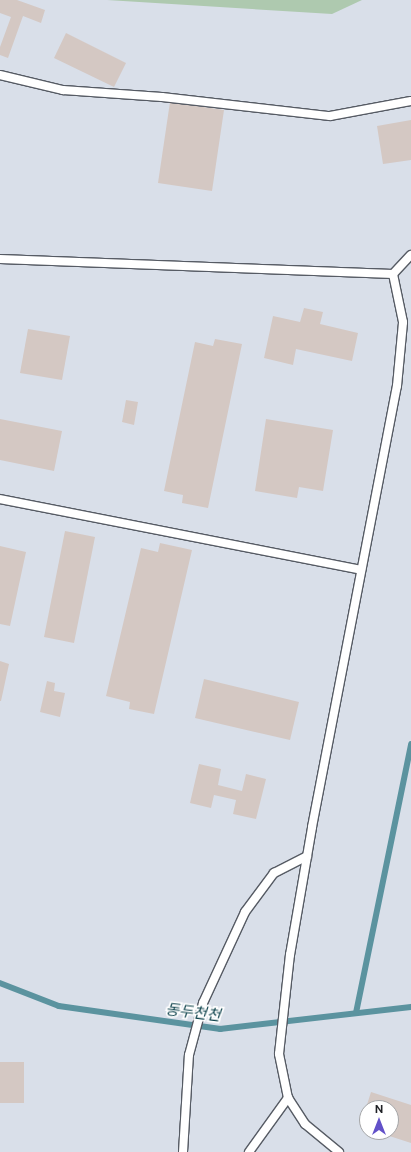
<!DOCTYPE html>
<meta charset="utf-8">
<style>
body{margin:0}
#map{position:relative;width:411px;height:1152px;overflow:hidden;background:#d9dfe9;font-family:"Public Sans","Noto Sans KR",sans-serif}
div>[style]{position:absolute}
.green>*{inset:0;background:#aec9af}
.stream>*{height:5.5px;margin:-2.75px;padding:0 2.75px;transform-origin:2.75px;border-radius:2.75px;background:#5b939f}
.building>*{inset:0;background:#d4c8c3}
.roads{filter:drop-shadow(1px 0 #565b64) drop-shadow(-1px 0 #565b64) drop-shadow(0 1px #565b64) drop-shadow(0 -1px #565b64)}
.service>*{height:8px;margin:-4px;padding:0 4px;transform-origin:4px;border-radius:4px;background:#fff}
span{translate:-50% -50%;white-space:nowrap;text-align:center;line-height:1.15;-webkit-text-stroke:3.5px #fff;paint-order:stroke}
.water-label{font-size:15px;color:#073d47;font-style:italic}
.north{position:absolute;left:359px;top:1100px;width:40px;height:40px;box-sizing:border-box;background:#fff;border:1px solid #a5a6a8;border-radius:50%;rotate:0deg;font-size:11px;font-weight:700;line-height:16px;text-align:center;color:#1f2125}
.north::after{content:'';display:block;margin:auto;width:14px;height:18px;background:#6251c9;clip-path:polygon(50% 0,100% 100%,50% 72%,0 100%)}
</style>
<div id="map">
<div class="green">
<i style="clip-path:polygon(107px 0,362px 0,332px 14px)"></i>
</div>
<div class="stream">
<i style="left:0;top:983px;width:63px;rotate:21.3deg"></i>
<i style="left:59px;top:1006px;width:163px;rotate:8.1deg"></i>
<i style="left:220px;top:1029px;width:192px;rotate:-6.6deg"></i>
<i style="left:356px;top:1013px;width:274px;rotate:-78.4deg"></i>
</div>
<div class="building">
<i style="clip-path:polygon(0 0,17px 0,45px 10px,41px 23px,23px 16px,8px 58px,0 55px,0 47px,11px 17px,0 13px)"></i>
<i style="clip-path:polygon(66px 33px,126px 63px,114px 87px,54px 58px)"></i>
<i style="clip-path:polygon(170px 102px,224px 110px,212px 191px,158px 183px)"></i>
<i style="clip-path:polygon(411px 120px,411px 160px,383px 164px,377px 126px)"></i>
<i style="clip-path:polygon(304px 308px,323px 312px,320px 324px,358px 333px,352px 361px,296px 349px,293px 365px,264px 358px,273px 316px,300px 322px)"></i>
<i style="clip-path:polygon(28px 329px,70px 336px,62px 380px,20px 373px)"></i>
<i style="clip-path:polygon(215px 339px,242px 344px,208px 508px,182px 503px,183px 495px,164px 491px,195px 342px,213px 346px)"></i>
<i style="clip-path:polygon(126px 400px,138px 402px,134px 425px,122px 422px)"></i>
<i style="clip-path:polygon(0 419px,62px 431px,54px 471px,0 460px)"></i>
<i style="clip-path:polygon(266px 419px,333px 430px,323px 491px,299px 487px,297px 498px,255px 491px)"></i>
<i style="clip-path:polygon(65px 531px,95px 537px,74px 643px,44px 637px)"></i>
<i style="clip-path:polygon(160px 543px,192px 550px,154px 714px,129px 709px,130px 702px,106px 696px,141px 548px,158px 552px)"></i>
<i style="clip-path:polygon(0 546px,26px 552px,10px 626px,0 624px)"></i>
<i style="clip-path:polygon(0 661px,9px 664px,1px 701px,0 701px)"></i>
<i style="clip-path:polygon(204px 679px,299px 702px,290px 740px,195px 718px)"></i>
<i style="clip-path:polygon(47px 681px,55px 683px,54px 691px,65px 693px,60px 717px,40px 712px)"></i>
<i style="clip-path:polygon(199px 764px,221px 769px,218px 785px,242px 791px,246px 774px,266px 779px,256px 819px,233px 814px,236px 800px,214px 795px,211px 808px,190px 803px)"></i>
<i style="clip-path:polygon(0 1062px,24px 1062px,24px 1103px,0 1103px)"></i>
<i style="clip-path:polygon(371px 1092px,411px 1105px,411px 1143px,377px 1132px,391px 1132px,391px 1108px,367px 1108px,367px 1129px,360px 1127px)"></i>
</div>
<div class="roads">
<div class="service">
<i style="left:0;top:75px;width:65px;rotate:13.4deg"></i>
<i style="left:63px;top:90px;width:99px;rotate:4deg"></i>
<i style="left:162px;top:97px;width:169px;rotate:6.5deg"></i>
<i style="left:330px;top:116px;width:82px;rotate:-10.5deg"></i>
<i style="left:0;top:259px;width:393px;rotate:2.2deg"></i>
<i style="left:393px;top:274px;width:26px;rotate:-47deg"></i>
<i style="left:0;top:499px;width:368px;rotate:11.1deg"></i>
<i style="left:183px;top:1152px;width:97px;rotate:-86.5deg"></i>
<i style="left:189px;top:1055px;width:54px;rotate:-74.9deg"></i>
<i style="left:203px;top:1003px;width:100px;rotate:-65.2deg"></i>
<i style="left:245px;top:912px;width:49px;rotate:-53.4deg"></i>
<i style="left:274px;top:873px;width:37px;rotate:-27deg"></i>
<i style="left:249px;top:1152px;width:67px;rotate:-54.2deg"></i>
<i style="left:339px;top:1152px;width:44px;rotate:-140.5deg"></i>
<i style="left:305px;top:1124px;width:31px;rotate:-123deg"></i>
<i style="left:288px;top:1098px;width:45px;rotate:-101.6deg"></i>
<i style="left:279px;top:1054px;width:100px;rotate:-83.7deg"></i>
<i style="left:290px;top:955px;width:130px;rotate:-80.2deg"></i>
<i style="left:312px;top:827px;width:449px;rotate:-79.1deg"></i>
<i style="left:397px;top:386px;width:64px;rotate:-84.6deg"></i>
<i style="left:403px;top:322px;width:49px;rotate:-101.8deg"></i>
</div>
</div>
<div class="water-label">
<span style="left:193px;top:1012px;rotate:7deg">동두천천</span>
</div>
<div class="north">N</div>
</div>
